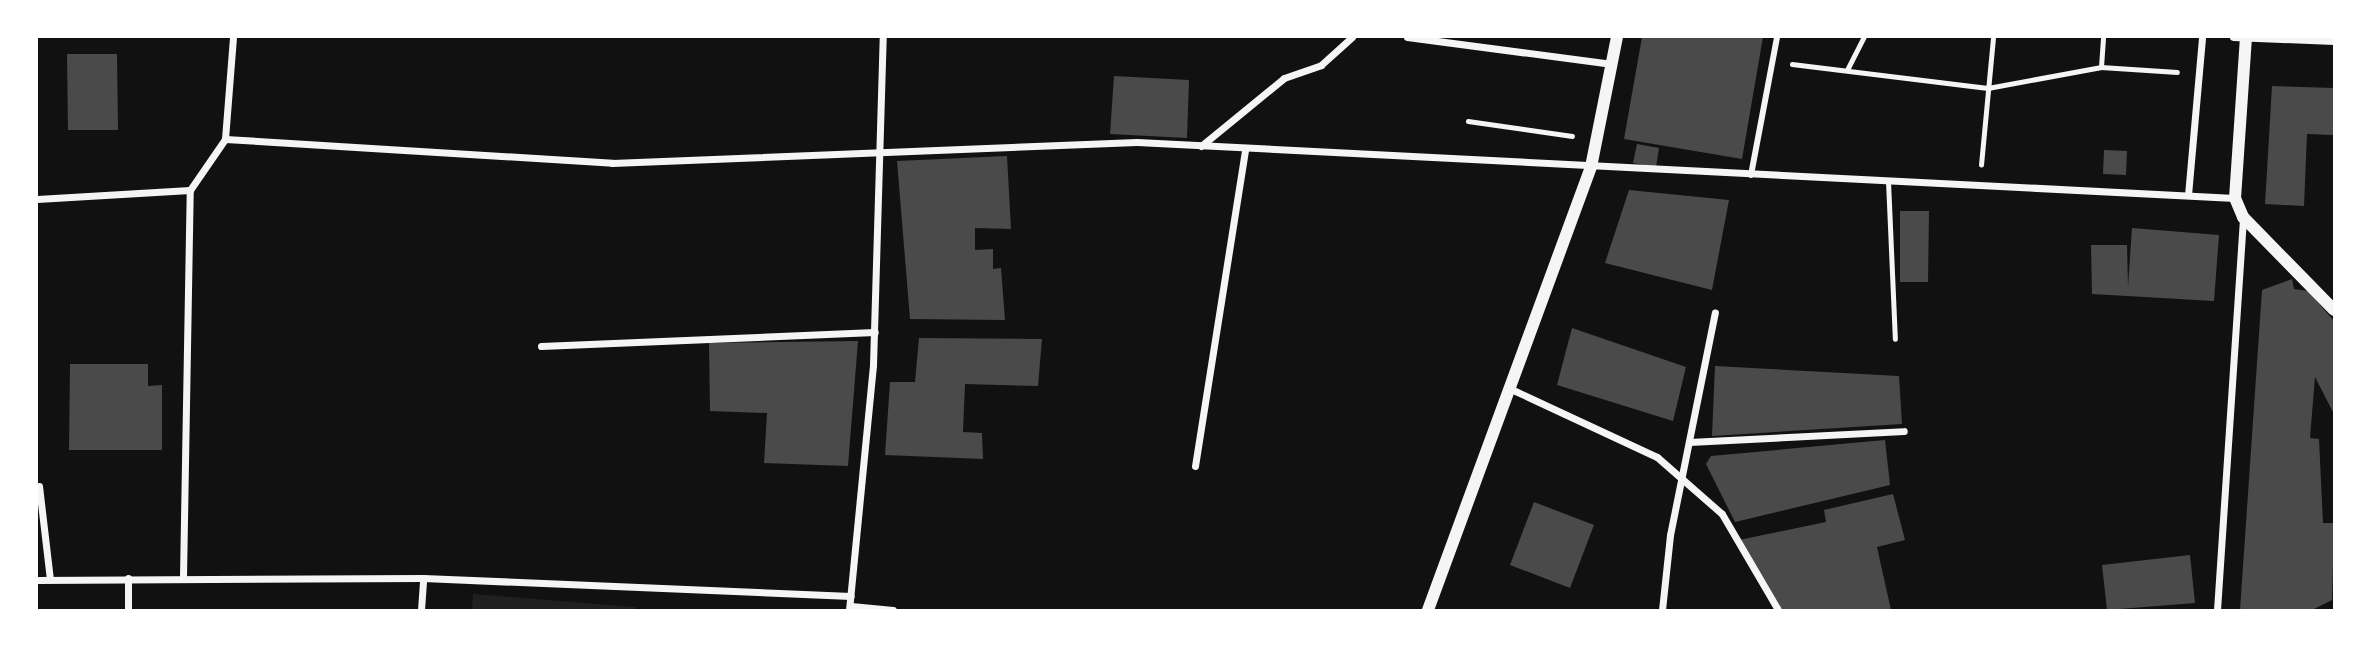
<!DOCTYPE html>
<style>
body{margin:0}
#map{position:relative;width:2371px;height:647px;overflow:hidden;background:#111;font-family:"Work Sans",sans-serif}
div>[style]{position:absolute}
.green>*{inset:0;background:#202020}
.building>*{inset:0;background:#4a4a4a}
.path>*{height:4.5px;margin:-2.25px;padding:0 2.25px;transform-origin:2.25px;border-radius:2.25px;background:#f5f5f5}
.service>*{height:5px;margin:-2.5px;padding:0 2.5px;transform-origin:2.5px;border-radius:2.5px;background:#f5f5f5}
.pedestrian>*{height:6px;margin:-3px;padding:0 3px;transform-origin:3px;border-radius:3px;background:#f5f5f5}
.minor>*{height:7px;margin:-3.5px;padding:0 3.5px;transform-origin:3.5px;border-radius:3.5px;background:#f5f5f5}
.tertiary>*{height:12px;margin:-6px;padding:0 6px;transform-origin:6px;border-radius:6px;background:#f5f5f5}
span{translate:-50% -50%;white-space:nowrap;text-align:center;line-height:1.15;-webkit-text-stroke:7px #fff;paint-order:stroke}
.frame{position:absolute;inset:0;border:38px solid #fff;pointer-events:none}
</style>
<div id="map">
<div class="green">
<i style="clip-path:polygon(473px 594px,635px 607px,634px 610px,472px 610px)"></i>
</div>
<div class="building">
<i style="clip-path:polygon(1642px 37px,1763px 37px,1742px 159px,1624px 139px)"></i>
<i style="clip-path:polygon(67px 54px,117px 54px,118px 130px,68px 130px)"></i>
<i style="clip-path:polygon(1114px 76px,1189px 80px,1187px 138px,1110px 134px)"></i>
<i style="clip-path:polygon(2272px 86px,2334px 88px,2333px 135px,2307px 134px,2304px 206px,2265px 204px)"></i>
<i style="clip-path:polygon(1637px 144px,1659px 148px,1656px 167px,1633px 163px)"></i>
<i style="clip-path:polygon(2104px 150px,2127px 151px,2126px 175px,2103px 174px)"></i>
<i style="clip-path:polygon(1007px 156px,1011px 229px,975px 228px,975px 250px,993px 249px,993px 269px,1001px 268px,1005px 320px,910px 319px,897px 161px)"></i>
<i style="clip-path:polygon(1629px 190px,1729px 200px,1712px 290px,1605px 263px)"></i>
<i style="clip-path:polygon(1900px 211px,1929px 211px,1928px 282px,1900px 282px)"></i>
<i style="clip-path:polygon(2132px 228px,2219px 235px,2214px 301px,2092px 294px,2091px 245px,2127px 245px,2128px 286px)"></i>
<i style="clip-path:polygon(2292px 279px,2294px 289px,2308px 291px,2334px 321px,2334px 414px,2315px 377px,2310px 438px,2319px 439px,2323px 523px,2334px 523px,2332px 600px,2312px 610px,2240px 610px,2262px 290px)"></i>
<i style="clip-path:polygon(1572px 328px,1686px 367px,1673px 421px,1557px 385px)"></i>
<i style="clip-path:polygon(919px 338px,1042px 339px,1038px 386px,965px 384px,963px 432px,982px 433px,983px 459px,885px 455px,890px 382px,915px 382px)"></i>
<i style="clip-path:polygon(858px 341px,848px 466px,764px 463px,767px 413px,710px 411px,709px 343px)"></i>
<i style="clip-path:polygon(70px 364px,148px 364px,148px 386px,162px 385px,162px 450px,69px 450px)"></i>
<i style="clip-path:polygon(1715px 366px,1899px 376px,1902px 424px,1712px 436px)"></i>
<i style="clip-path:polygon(1885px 440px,1890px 485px,1735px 522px,1706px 464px,1711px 456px)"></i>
<i style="clip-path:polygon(1893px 494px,1905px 540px,1877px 547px,1891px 610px,1781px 610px,1739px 540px,1826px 522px,1824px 510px)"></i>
<i style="clip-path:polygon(1534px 502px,1594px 525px,1570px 588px,1510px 565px)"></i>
<i style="clip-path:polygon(2190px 555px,2195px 603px,2107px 610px,2102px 565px)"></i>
</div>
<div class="path">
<i style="left:1792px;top:64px;width:197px;rotate:7deg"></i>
<i style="left:1988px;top:88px;width:115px;rotate:-10.5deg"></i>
<i style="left:2101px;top:67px;width:30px;rotate:-86deg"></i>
<i style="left:2101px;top:67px;width:76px;rotate:3.8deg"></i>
<i style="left:1847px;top:70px;width:37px;rotate:-63deg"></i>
<i style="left:1468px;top:121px;width:105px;rotate:8.2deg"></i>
<i style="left:1981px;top:165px;width:129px;rotate:-84.6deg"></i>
</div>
<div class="service">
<i style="left:1888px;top:181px;width:158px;rotate:87.5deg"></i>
</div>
<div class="pedestrian">
<i style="left:1751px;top:175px;width:140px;rotate:-79.3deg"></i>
</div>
<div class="minor">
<i style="left:1407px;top:37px;width:207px;rotate:7.5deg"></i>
<i style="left:2233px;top:37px;width:101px;rotate:2.3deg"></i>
<i style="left:225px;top:139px;width:388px;rotate:3.5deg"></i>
<i style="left:612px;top:163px;width:525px;rotate:-2.29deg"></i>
<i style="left:1137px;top:142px;width:1099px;rotate:2.92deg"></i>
<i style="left:1201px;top:146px;width:107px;rotate:-39.3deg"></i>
<i style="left:1284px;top:78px;width:39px;rotate:-19deg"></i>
<i style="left:1321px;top:65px;width:42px;rotate:-42.1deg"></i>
<i style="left:2188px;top:195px;width:159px;rotate:-84.9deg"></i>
<i style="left:37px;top:199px;width:153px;rotate:-3.4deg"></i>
<i style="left:541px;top:346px;width:334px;rotate:-2.4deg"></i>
<i style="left:1511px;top:389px;width:161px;rotate:25deg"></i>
<i style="left:1657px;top:457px;width:86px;rotate:41.2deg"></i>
<i style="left:1722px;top:514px;width:111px;rotate:59.7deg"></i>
<i style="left:1689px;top:442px;width:215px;rotate:-2.9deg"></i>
<i style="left:1195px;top:466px;width:321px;rotate:-81deg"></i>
<i style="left:39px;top:486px;width:94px;rotate:83.3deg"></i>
<i style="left:183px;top:577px;width:387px;rotate:-89deg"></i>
<i style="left:190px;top:190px;width:62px;rotate:-55.5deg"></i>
<i style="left:225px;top:139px;width:102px;rotate:-85.5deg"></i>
<i style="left:37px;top:580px;width:386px;rotate:-0.3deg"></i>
<i style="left:423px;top:578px;width:428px;rotate:2.4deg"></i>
<i style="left:851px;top:606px;width:42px;rotate:5.4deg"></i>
<i style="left:128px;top:610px;width:32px;rotate:-90deg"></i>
<i style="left:421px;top:610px;width:32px;rotate:-86deg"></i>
<i style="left:849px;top:610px;width:246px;rotate:-84.4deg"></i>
<i style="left:873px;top:365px;width:328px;rotate:-88.3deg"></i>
<i style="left:1662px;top:610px;width:75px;rotate:-83.9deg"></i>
<i style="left:1670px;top:535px;width:227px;rotate:-78.6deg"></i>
<i style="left:2217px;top:610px;width:393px;rotate:-86.2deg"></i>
</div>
<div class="tertiary">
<i style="left:2246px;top:37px;width:161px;rotate:93.9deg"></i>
<i style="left:2235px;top:198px;width:21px;rotate:67deg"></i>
<i style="left:2243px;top:217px;width:130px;rotate:45.6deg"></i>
<i style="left:1428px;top:610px;width:472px;rotate:-69.8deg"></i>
<i style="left:1591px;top:167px;width:133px;rotate:-78.7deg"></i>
</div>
<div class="frame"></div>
</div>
